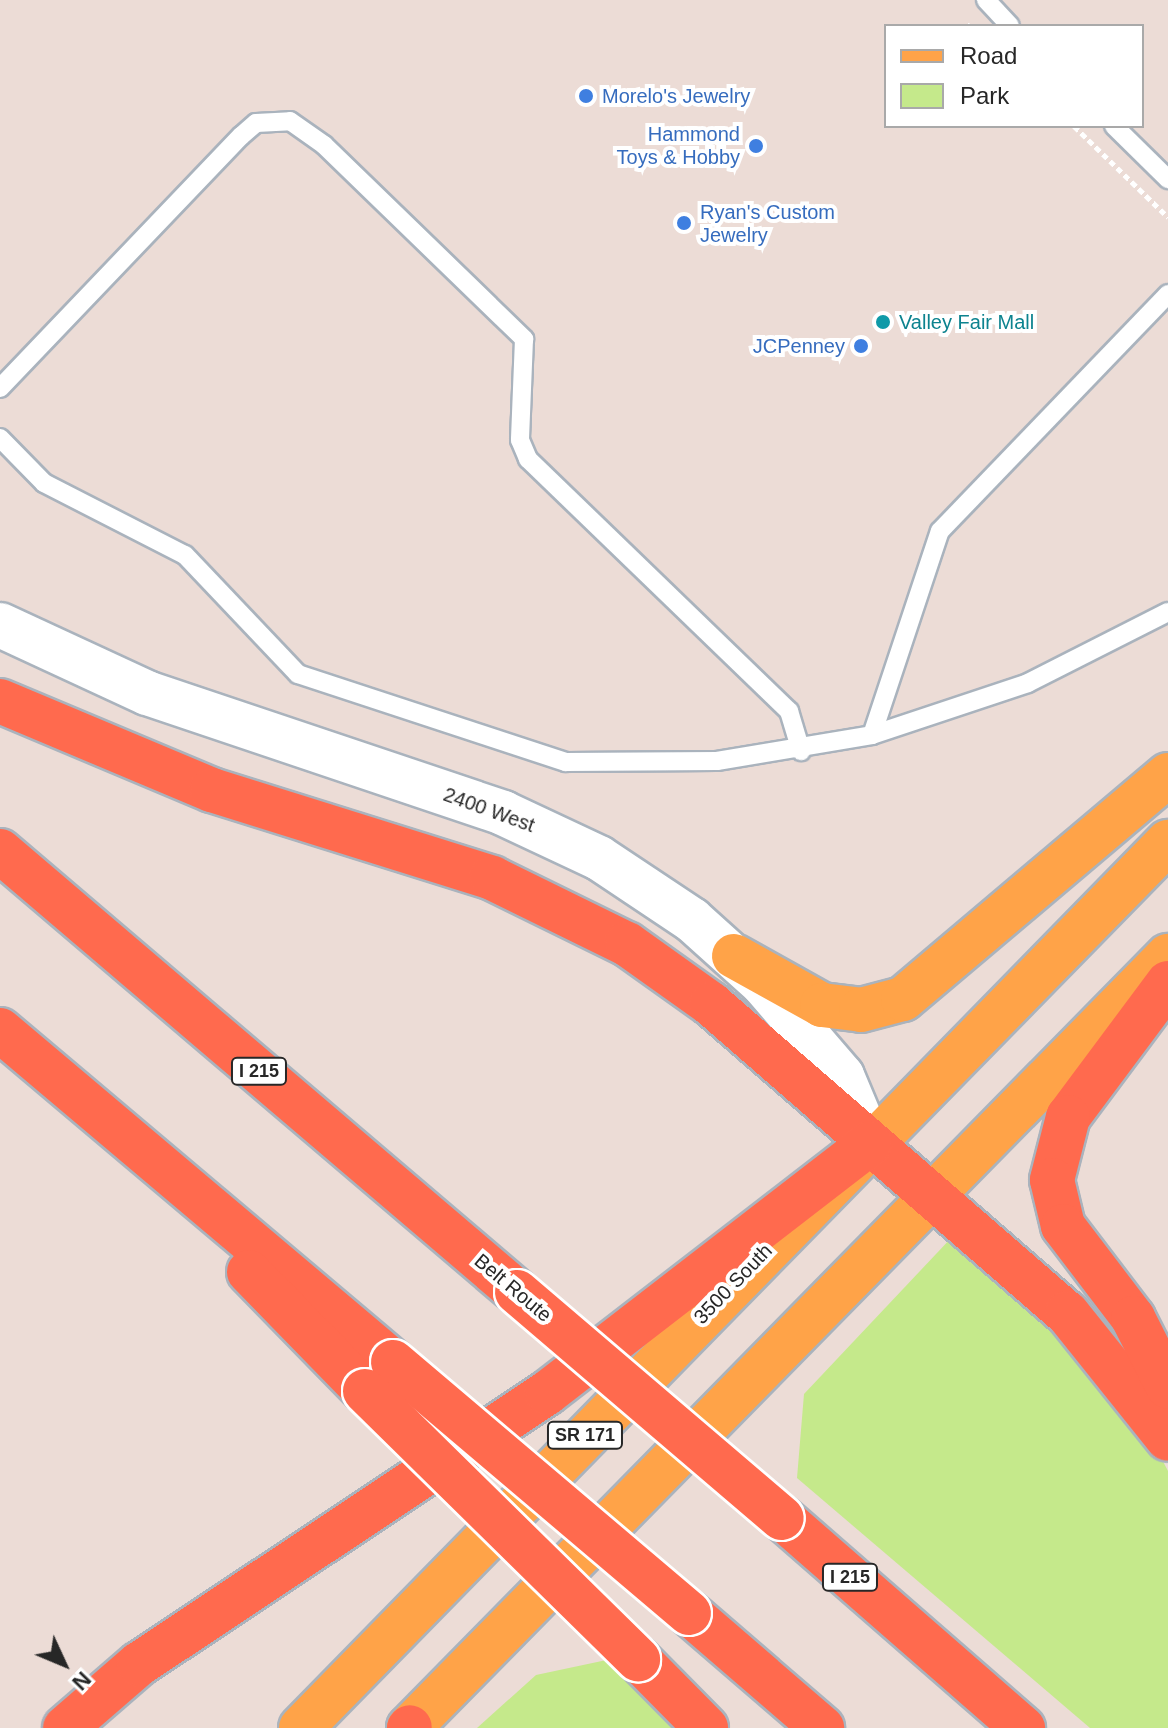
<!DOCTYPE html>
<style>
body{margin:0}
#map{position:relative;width:1168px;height:1728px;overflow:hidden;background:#ecdcd6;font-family:Arial,sans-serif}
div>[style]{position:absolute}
.green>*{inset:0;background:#c5e98b}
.path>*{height:5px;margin-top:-2.5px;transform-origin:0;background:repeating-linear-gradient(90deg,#fff 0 6px,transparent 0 10px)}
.roads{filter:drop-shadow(2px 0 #aab3bd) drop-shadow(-2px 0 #aab3bd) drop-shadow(0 2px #aab3bd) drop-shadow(0 -2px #aab3bd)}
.lane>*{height:18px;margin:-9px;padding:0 9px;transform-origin:9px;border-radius:9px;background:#fff}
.secondary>*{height:44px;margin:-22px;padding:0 22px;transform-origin:22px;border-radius:22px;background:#fff}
.primary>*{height:44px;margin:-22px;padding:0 22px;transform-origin:22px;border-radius:22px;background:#ffa348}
.highway>*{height:44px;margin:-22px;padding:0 22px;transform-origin:22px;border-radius:22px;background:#ff6a4e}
.bridges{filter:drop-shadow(2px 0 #fff) drop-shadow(-2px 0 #fff) drop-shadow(0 2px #fff) drop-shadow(0 -2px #fff)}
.highway-bridge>*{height:44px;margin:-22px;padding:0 22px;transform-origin:22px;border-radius:22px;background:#ff6a4e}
.dots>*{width:22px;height:22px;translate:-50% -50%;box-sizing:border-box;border:4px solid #fff;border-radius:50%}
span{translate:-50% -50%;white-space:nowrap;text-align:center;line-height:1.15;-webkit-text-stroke:8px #fff;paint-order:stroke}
.shield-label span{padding:2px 6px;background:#fff;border:2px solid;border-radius:6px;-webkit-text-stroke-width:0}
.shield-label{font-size:18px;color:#272727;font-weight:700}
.shop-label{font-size:20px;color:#366cbe}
.left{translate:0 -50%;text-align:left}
.right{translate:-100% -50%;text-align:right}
.culture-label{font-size:20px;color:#0d838f}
.street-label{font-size:20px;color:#272727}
.legend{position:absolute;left:884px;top:24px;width:260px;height:104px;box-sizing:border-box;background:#fff;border:2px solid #a9a9a9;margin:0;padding:10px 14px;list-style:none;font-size:24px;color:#272727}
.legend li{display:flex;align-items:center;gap:16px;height:40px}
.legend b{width:40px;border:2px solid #a9a9a9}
.north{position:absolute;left:24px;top:1624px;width:80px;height:80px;-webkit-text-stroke:6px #fff;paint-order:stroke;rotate:134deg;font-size:22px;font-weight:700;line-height:32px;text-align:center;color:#272727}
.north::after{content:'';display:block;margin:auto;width:28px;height:36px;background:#272727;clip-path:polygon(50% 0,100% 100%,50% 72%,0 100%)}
</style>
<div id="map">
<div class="green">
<i style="clip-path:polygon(953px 1236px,1137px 1412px,1168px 1471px,1168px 1728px,1090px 1728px,797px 1478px,804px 1394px)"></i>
<i style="clip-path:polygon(616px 1658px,684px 1728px,477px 1728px,536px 1675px)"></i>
</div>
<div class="path">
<i style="left:967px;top:24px;width:3px;rotate:45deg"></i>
<i style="left:1074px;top:126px;width:131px;rotate:44.1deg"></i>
</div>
<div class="roads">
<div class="lane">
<i style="left:986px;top:0;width:35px;rotate:47deg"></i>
<i style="left:1114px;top:126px;width:76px;rotate:44.5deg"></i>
<i style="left:0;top:388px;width:349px;rotate:-46.3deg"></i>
<i style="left:241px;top:136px;width:20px;rotate:-41deg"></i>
<i style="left:256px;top:123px;width:34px;rotate:-3deg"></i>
<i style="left:290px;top:121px;width:42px;rotate:35.2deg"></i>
<i style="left:324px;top:145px;width:279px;rotate:44.1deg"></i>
<i style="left:524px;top:339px;width:101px;rotate:92.3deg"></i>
<i style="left:520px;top:440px;width:21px;rotate:67deg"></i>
<i style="left:528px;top:459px;width:363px;rotate:44deg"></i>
<i style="left:789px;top:711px;width:42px;rotate:73.3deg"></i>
<i style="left:0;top:438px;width:63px;rotate:45.6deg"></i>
<i style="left:44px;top:483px;width:158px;rotate:27.1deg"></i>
<i style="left:185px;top:555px;width:164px;rotate:46.5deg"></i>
<i style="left:298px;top:674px;width:282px;rotate:18.2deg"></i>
<i style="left:566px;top:762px;width:151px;rotate:-0.4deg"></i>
<i style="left:717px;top:761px;width:157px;rotate:-9.5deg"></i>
<i style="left:872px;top:735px;width:164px;rotate:-18.4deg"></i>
<i style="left:1028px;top:683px;width:157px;rotate:-26.9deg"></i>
<i style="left:872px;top:735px;width:215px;rotate:-71.6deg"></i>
<i style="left:940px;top:531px;width:329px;rotate:-46.1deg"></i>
</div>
<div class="secondary">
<i style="left:0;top:625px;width:162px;rotate:24.8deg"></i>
<i style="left:147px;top:693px;width:376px;rotate:18.6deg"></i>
<i style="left:503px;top:813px;width:106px;rotate:25.1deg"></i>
<i style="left:599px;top:858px;width:112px;rotate:33.7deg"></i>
<i style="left:692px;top:920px;width:96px;rotate:42deg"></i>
<i style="left:763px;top:984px;width:121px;rotate:49.3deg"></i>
<i style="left:842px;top:1076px;width:73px;rotate:67.3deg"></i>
</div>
<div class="primary">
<i style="left:734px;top:956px;width:101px;rotate:29.1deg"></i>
<i style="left:822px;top:1005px;width:39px;rotate:7deg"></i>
<i style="left:861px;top:1010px;width:43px;rotate:-14.7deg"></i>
<i style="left:903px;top:999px;width:347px;rotate:-40.2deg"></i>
<i style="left:301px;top:1728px;width:1240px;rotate:-45.62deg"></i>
<i style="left:409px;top:1728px;width:1083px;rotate:-45.49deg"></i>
</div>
<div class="highway">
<i style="left:0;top:701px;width:230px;rotate:22.8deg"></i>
<i style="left:212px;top:790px;width:294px;rotate:17.4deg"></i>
<i style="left:492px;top:878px;width:150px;rotate:26.1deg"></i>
<i style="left:627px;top:944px;width:103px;rotate:35.5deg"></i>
<i style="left:711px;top:1004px;width:471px;rotate:41deg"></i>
<i style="left:1067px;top:1313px;width:161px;rotate:51.3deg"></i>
<i style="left:0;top:851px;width:680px;rotate:40.46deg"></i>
<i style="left:1168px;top:983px;width:167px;rotate:126.7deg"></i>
<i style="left:1068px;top:1117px;width:65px;rotate:104.3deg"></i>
<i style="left:1052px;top:1180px;width:47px;rotate:76.6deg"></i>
<i style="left:1063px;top:1226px;width:116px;rotate:52.7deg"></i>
<i style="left:1133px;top:1318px;width:77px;rotate:63.1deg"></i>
<i style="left:0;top:1030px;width:514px;rotate:40.19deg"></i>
<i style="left:249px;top:1272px;width:166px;rotate:45.7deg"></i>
<i style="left:782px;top:1518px;width:320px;rotate:41.1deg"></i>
<i style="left:689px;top:1613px;width:176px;rotate:40.8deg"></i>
<i style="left:638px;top:1659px;width:97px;rotate:45.4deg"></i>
<i style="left:65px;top:1728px;width:98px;rotate:-40.9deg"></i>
<i style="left:139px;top:1664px;width:490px;rotate:-33.6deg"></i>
<i style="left:547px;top:1393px;width:408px;rotate:-37.7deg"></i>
<i style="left:409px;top:1728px;width:1px;rotate:-45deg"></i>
</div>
</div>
<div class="bridges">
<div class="highway-bridge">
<i style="left:517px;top:1292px;width:348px;rotate:40.5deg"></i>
<i style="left:393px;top:1362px;width:388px;rotate:40.3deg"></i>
<i style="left:365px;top:1391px;width:383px;rotate:44.5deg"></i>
</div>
</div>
<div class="dots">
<i style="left:586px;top:96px;background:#3f7fe0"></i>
<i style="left:756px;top:146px;background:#3f7fe0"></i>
<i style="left:684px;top:223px;background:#3f7fe0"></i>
<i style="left:883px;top:322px;background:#0f9aa8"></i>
<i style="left:861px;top:346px;background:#3f7fe0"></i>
</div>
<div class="shield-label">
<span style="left:259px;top:1071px">I 215</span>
<span style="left:585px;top:1435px">SR 171</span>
<span style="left:850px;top:1577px">I 215</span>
</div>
<div class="shop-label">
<span class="left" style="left:602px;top:96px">Morelo's Jewelry</span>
<span class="right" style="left:740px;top:146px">Hammond<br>Toys &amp; Hobby</span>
<span class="left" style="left:700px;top:224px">Ryan's Custom<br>Jewelry</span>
<span class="right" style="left:845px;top:346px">JCPenney</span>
</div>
<div class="culture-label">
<span class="left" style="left:899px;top:322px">Valley Fair Mall</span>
</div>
<div class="street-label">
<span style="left:489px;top:810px;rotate:20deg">2400 West</span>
<span style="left:733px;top:1284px;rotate:-46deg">3500 South</span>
<span style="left:513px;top:1288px;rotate:40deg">Belt Route</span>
</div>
<ul class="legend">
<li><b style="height:10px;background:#ffa348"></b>Road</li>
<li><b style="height:22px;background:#c5e98b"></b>Park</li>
</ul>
<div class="north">N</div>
</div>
